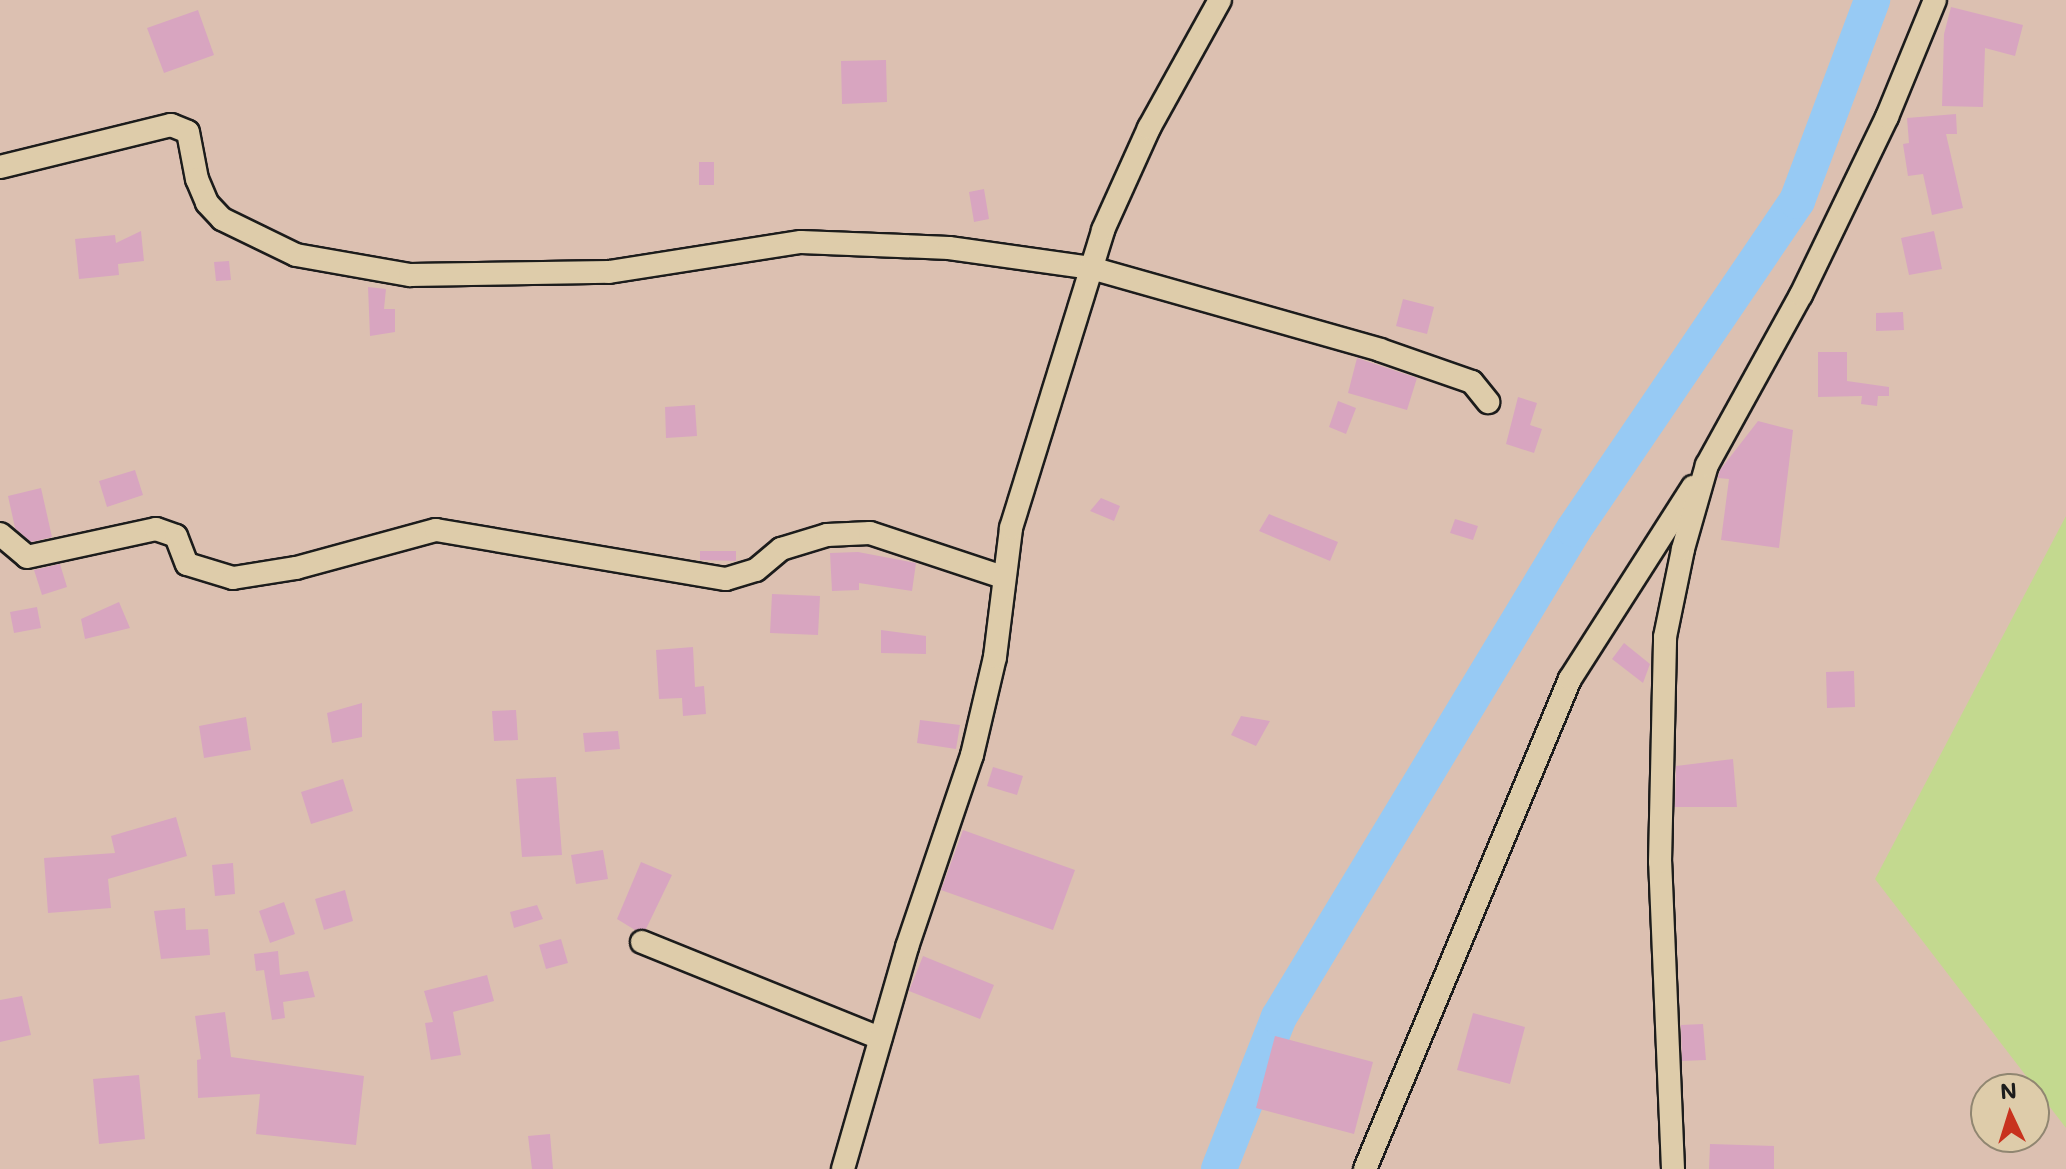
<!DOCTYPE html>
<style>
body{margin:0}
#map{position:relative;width:2066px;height:1169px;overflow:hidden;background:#dcc0b1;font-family:Mali,sans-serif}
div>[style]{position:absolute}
.green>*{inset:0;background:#c3d98f}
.river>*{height:36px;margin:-18px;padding:0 18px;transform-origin:18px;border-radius:18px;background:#97caf4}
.building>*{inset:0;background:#d8a5c0}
.roads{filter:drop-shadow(2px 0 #1c1c1c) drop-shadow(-2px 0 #1c1c1c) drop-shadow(0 2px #1c1c1c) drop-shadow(0 -2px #1c1c1c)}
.minor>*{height:22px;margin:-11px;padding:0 11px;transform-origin:11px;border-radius:11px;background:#deccaa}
span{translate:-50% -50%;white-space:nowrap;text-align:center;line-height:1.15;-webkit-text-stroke:6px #deccaa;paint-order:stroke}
.north{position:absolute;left:1970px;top:1073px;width:80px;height:80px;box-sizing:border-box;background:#deccaa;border:2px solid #908671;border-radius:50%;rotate:356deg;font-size:22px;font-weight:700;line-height:32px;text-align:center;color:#1c1c1c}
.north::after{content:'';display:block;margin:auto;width:28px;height:36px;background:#c8321e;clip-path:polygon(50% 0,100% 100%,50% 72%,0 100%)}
</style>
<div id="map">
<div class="green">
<i style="clip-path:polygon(2066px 516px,2066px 1128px,1875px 879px)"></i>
</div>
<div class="river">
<i style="left:1219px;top:1169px;width:163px;rotate:-68.5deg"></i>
<i style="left:1279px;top:1017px;width:570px;rotate:-58.85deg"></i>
<i style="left:1574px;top:529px;width:397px;rotate:-55.8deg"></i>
<i style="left:1797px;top:201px;width:215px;rotate:-69.5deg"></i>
</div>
<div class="building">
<i style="clip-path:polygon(1951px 7px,2023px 25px,2015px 56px,1985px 48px,1983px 107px,1942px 106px,1944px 34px)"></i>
<i style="clip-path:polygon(198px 10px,214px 55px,164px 73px,147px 28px)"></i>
<i style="clip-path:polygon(886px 60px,887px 102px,842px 104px,841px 61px)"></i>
<i style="clip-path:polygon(1956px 114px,1957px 134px,1946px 134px,1963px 208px,1932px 215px,1923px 174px,1908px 176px,1903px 144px,1909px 143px,1907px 118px)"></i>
<i style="clip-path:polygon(699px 162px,714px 162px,714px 185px,699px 185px)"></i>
<i style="clip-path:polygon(984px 189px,989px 219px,974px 222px,969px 192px)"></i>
<i style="clip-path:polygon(141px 231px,144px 261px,118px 264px,119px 275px,79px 279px,75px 239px,115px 235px,116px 243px)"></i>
<i style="clip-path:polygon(1934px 231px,1942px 269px,1909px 275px,1901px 238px)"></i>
<i style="clip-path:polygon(229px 261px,231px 280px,216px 281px,214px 262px)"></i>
<i style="clip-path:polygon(368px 287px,386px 289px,384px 309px,395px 309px,395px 332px,370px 336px)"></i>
<i style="clip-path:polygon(1403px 299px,1434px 307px,1427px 334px,1396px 326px)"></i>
<i style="clip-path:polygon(1903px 312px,1904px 330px,1876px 331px,1876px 313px)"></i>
<i style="clip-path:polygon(1818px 352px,1847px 352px,1847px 381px,1889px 387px,1889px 396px,1878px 396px,1877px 406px,1861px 404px,1862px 396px,1818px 397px)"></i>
<i style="clip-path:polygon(1357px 358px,1417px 378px,1407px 410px,1348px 393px)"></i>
<i style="clip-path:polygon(1518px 397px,1537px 403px,1530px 425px,1542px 429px,1534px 453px,1506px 444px)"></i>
<i style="clip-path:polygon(1338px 401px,1356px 408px,1346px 434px,1329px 427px)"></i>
<i style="clip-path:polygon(695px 405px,697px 436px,666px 438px,665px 407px)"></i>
<i style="clip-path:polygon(1758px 421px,1793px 430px,1779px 548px,1721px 540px,1729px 479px,1718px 478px,1720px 470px)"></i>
<i style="clip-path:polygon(135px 470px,143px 495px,107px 507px,99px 481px)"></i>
<i style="clip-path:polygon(41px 488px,52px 537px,31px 542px,15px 528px,8px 496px)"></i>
<i style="clip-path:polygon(1101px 498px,1120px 506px,1114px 521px,1090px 511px)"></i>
<i style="clip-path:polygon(1269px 514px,1338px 542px,1330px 561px,1259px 531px)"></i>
<i style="clip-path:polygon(1455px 519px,1478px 526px,1473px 540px,1450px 533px)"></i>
<i style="clip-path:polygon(700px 551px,736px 551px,736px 561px,700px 560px)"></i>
<i style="clip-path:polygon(858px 552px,916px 563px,912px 591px,859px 583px,859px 590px,832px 591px,830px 553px)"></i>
<i style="clip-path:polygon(60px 564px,67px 587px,42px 595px,34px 570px)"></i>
<i style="clip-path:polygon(772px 594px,820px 596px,818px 635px,770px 633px)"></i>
<i style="clip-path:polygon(119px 602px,130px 628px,85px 639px,81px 619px)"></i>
<i style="clip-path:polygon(37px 607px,41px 628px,14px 633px,10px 612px)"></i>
<i style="clip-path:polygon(881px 630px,926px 636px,926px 654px,881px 653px)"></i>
<i style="clip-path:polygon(1624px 643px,1650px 664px,1643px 683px,1612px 659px)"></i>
<i style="clip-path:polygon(693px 647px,695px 687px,704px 686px,706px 714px,683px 716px,682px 698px,659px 699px,656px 650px)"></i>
<i style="clip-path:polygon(1854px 671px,1855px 707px,1827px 708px,1826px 672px)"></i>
<i style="clip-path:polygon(362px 703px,362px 737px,332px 743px,327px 713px)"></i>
<i style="clip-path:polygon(516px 710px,518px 740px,494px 741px,492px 711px)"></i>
<i style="clip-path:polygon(1241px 716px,1270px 721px,1256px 746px,1231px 735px)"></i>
<i style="clip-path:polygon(246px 717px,251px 750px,204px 758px,199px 726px)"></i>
<i style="clip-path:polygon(920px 720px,960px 725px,956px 749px,917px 743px)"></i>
<i style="clip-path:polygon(618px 731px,620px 749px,585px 752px,583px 733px)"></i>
<i style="clip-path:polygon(1733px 759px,1737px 807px,1675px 807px,1676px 766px)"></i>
<i style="clip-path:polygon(993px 767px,1023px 776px,1017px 795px,987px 786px)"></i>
<i style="clip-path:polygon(556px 777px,562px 855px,522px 857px,516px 779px)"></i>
<i style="clip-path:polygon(343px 779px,353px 811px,311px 824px,301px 792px)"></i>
<i style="clip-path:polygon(176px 817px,187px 856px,108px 879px,111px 908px,48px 913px,44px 858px,115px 853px,111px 836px)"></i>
<i style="clip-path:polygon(963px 830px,1075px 870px,1053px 930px,941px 890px)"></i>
<i style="clip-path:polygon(603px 850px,608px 879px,576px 884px,571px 855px)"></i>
<i style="clip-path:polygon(641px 862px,672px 875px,646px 929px,635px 930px,617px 919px)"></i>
<i style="clip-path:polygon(233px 863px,235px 894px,215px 896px,212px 865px)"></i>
<i style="clip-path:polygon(345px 890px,353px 921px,324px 930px,315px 899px)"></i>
<i style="clip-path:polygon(284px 902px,295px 934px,270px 943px,259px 911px)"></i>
<i style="clip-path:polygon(537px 905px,543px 919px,514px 928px,510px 912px)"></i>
<i style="clip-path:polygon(185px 908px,186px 930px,208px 929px,210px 955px,161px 959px,154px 911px)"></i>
<i style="clip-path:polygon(561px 939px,568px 963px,546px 969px,539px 945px)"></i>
<i style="clip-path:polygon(278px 951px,280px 975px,308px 971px,315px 997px,283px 1002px,285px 1018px,272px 1020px,264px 970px,256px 971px,254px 954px)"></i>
<i style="clip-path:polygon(923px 956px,994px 985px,980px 1019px,909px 991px)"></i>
<i style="clip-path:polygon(487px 975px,494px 1001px,453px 1012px,461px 1055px,431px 1060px,425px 1023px,433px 1022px,424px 991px)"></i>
<i style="clip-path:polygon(22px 996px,31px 1035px,0 1042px,0 1000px)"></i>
<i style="clip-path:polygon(225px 1012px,231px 1057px,364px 1076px,356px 1145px,256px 1134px,260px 1094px,198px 1098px,197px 1060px,201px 1059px,195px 1016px)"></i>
<i style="clip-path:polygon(1473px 1013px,1525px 1027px,1510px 1084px,1457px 1070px)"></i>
<i style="clip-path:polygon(1703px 1024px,1706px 1060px,1682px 1061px,1681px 1025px)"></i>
<i style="clip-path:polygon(1275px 1036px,1373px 1062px,1354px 1134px,1256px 1108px)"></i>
<i style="clip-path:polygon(139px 1075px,145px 1139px,99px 1144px,93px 1079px)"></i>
<i style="clip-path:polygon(550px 1134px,553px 1169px,532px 1169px,528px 1136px)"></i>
<i style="clip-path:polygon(1710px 1144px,1774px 1146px,1774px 1169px,1709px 1169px)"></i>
</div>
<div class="roads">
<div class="minor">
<i style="left:0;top:167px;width:176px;rotate:-13.8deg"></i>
<i style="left:171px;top:125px;width:18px;rotate:22deg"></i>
<i style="left:188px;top:132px;width:48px;rotate:79.2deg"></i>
<i style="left:197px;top:179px;width:26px;rotate:67deg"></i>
<i style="left:207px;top:203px;width:22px;rotate:47deg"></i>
<i style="left:222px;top:219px;width:82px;rotate:25.9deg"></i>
<i style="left:296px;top:255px;width:116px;rotate:10deg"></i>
<i style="left:410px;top:275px;width:199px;rotate:-0.9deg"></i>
<i style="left:609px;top:272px;width:194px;rotate:-8.9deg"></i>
<i style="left:801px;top:242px;width:148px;rotate:2.3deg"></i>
<i style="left:949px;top:248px;width:143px;rotate:8deg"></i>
<i style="left:1091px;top:268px;width:300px;rotate:15.8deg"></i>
<i style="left:1380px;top:350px;width:97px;rotate:19.2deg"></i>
<i style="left:1472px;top:382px;width:26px;rotate:51deg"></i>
<i style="left:0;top:534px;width:35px;rotate:40deg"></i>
<i style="left:27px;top:557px;width:132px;rotate:-12.2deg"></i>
<i style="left:156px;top:529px;width:21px;rotate:19deg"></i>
<i style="left:176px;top:536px;width:30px;rotate:69deg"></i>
<i style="left:187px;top:564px;width:48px;rotate:16.9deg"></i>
<i style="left:233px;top:578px;width:64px;rotate:-9deg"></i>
<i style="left:296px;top:568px;width:145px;rotate:-15.2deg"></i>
<i style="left:436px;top:530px;width:294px;rotate:9.6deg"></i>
<i style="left:726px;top:579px;width:31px;rotate:-17deg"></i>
<i style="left:756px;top:570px;width:33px;rotate:-40deg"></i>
<i style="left:781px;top:549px;width:48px;rotate:-16.9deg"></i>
<i style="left:827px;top:535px;width:43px;rotate:-2.7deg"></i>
<i style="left:870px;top:533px;width:140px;rotate:18.3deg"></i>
<i style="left:642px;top:942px;width:257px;rotate:22deg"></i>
<i style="left:843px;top:1169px;width:231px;rotate:-73.9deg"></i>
<i style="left:907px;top:947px;width:203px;rotate:-71.3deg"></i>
<i style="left:972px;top:755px;width:101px;rotate:-76.8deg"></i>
<i style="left:995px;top:657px;width:130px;rotate:-82.9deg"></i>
<i style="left:1011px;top:528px;width:312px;rotate:-72.8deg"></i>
<i style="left:1103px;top:230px;width:112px;rotate:-65.7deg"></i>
<i style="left:1149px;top:128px;width:146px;rotate:-61deg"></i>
<i style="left:1365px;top:1169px;width:531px;rotate:-67.3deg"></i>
<i style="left:1570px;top:679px;width:228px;rotate:-57.4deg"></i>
<i style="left:1673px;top:1169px;width:307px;rotate:-92.4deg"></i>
<i style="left:1660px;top:862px;width:225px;rotate:-88.7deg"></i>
<i style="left:1665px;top:637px;width:90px;rotate:-78.4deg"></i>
<i style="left:1683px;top:549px;width:87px;rotate:-74.1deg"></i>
<i style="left:1707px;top:465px;width:194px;rotate:-61.1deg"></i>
<i style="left:1801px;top:295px;width:198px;rotate:-64.2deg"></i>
<i style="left:1887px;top:117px;width:126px;rotate:-67.7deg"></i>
</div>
</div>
<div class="north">N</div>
</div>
